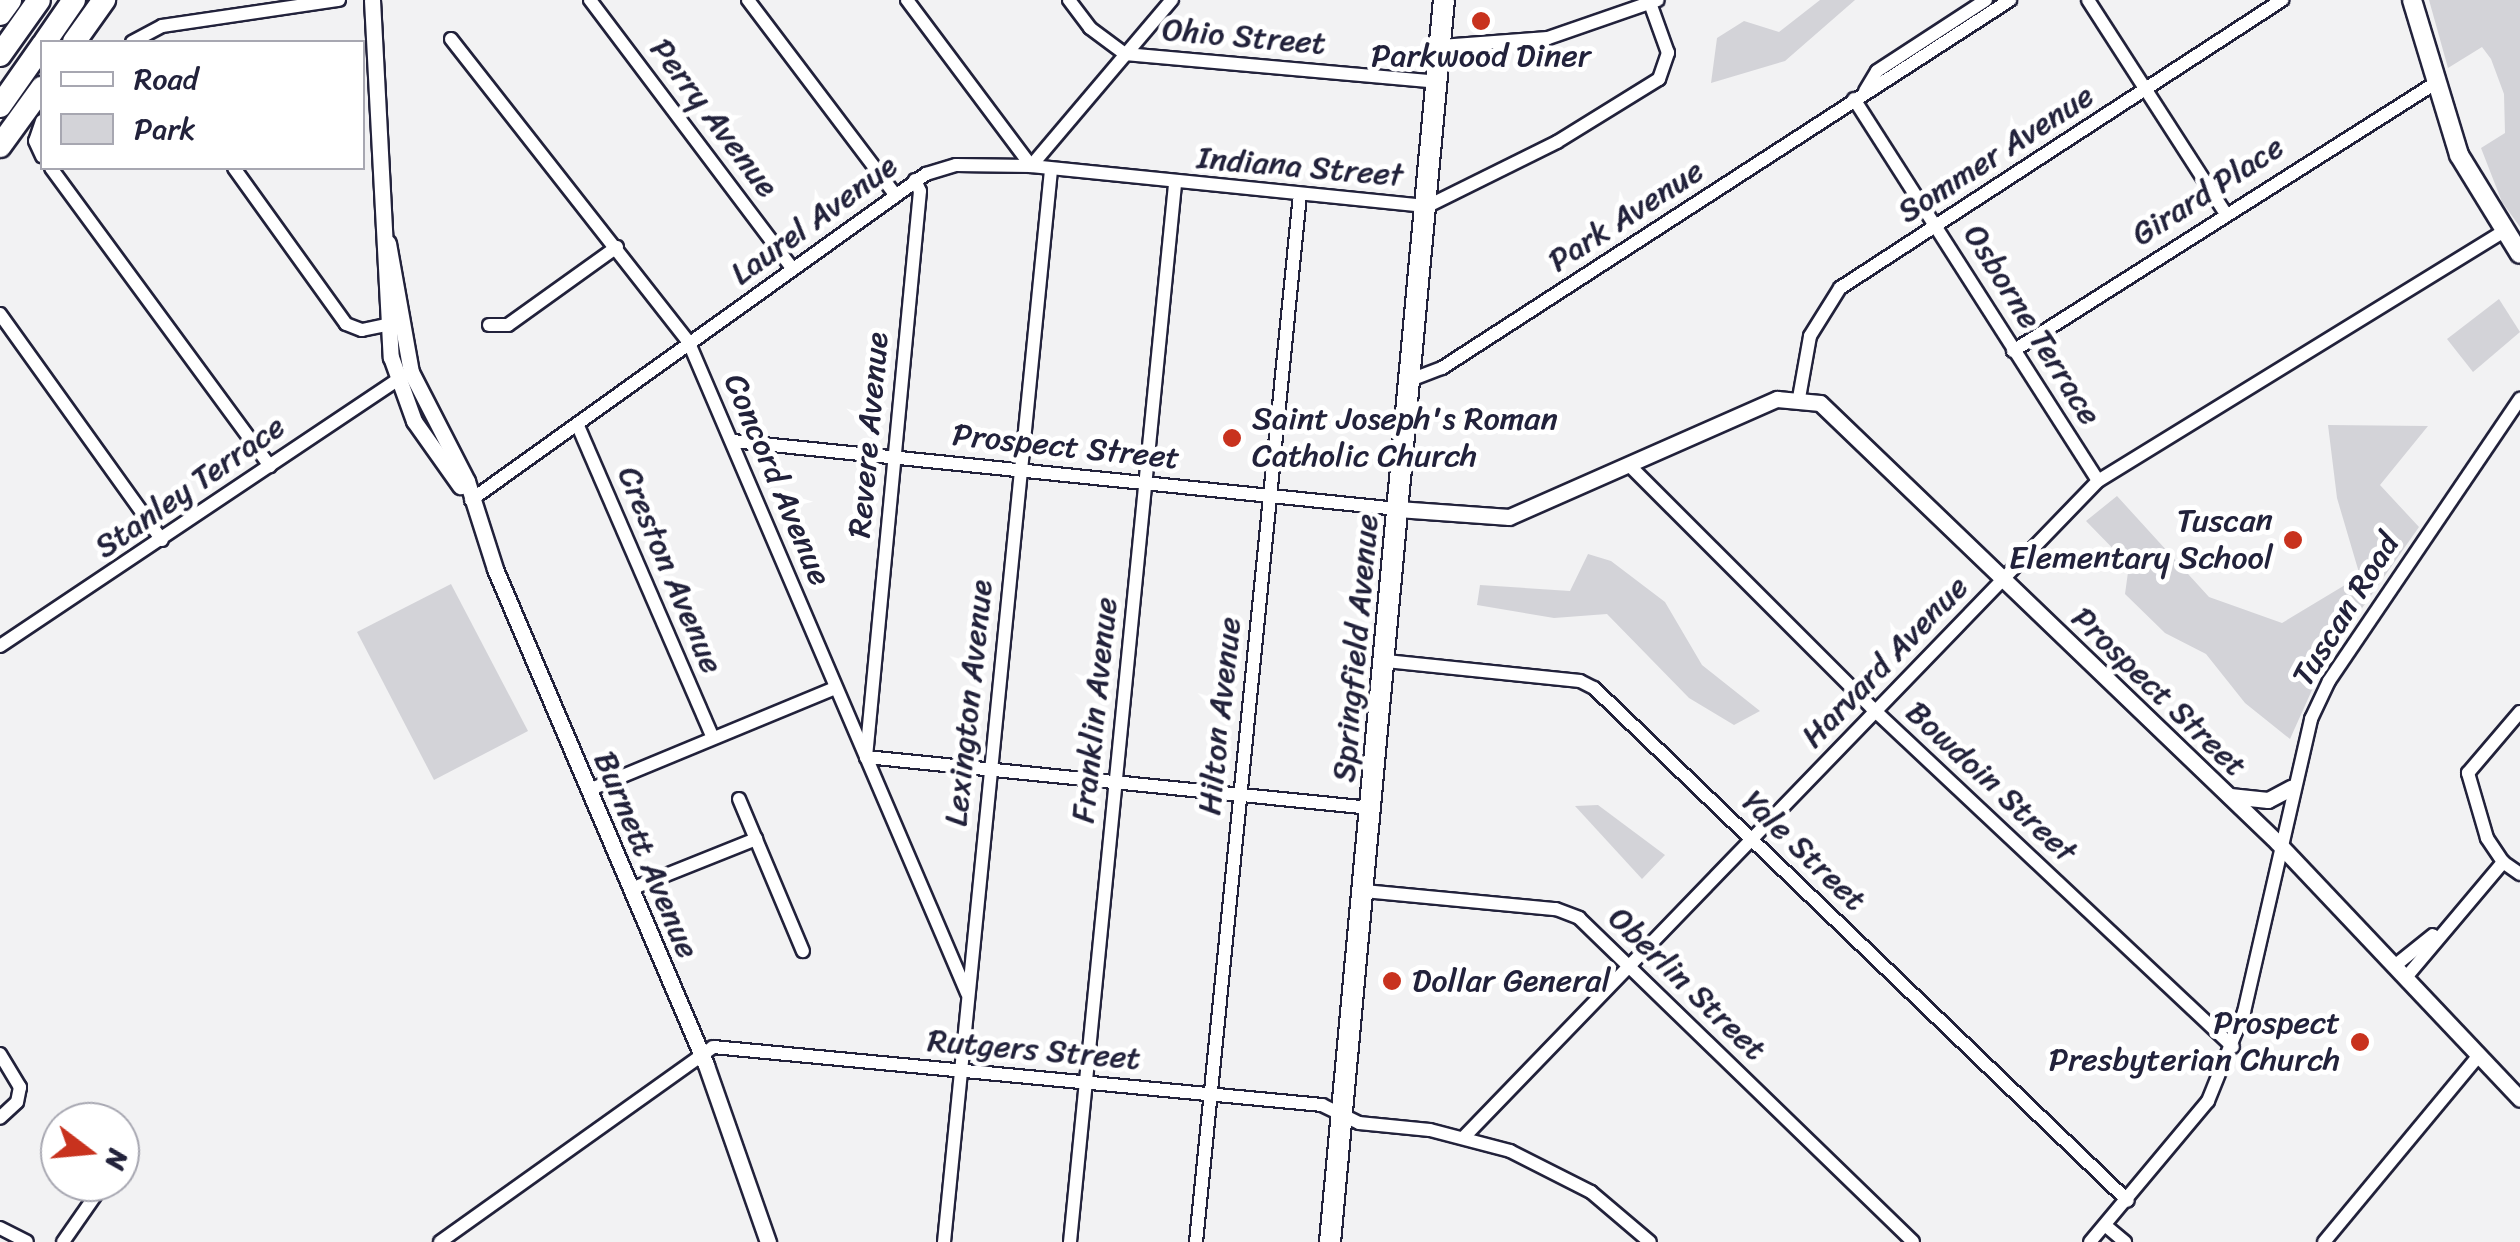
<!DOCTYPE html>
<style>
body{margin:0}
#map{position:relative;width:2520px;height:1242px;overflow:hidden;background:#f2f2f3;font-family:Sriracha,sans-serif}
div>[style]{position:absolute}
.green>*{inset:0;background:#d3d3d8}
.roads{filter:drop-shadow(2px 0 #22223b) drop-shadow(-2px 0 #22223b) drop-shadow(0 2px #22223b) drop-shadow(0 -2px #22223b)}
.minor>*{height:12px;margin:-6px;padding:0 6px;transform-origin:6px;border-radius:6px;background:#fff}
.tertiary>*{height:15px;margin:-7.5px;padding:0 7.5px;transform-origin:7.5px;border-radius:7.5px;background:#fff}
.secondary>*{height:18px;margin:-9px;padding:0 9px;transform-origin:9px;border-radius:9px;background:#fff}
.primary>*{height:20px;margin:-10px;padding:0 10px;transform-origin:10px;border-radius:10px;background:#fff}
.motorway>*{height:22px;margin:-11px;padding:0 11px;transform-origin:11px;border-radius:11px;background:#fff}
.dots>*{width:28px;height:28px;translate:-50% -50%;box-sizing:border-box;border:5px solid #fff;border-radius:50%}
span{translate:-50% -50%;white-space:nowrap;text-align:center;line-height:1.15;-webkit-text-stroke:10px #fff;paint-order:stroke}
.street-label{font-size:32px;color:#22223b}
.poi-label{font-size:32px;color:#22223b}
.left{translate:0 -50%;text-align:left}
.right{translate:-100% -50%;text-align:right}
.legend{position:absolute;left:40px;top:40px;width:325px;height:130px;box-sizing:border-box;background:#fff;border:2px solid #a7a7b1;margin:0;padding:12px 18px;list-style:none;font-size:30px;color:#22223b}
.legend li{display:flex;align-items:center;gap:20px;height:50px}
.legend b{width:50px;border:2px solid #a7a7b1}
.north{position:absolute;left:40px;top:1102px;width:100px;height:100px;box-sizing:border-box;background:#fff;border:2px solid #a7a7b1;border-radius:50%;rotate:106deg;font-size:28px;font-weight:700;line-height:40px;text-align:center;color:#22223b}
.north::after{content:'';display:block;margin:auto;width:35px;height:45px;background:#c8321e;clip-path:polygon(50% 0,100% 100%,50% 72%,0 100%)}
</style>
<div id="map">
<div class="green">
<i style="clip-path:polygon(1820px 0,1855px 0,1785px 61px,1711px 83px,1717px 38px,1744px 21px,1779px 32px)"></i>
<i style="clip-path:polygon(2429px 0,2520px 0,2520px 227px,2502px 202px,2481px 148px,2505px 133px,2504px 94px,2491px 59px,2482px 47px,2448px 68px)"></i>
<i style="clip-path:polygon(2499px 299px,2520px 332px,2473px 372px,2447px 339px)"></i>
<i style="clip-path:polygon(2328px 425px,2428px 426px,2380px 485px,2419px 527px,2325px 661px,2290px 739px,2245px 703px,2206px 654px,2165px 633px,2125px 594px,2129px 565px,2086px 521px,2117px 496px,2209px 597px,2282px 623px,2360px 576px,2337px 498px)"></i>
<i style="clip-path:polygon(1588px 554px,1611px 561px,1665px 602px,1702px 665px,1760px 711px,1734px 725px,1689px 698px,1607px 614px,1554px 618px,1477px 605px,1480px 585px,1570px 591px)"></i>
<i style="clip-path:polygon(451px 584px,528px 731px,434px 780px,357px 632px)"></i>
<i style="clip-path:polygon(1598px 805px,1665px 855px,1642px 879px,1575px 806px)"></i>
</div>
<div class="roads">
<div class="minor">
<i style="left:590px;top:0;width:337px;rotate:53deg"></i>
<i style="left:748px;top:0;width:242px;rotate:52.9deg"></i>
<i style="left:907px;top:0;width:207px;rotate:53.2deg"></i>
<i style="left:1069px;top:0;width:35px;rotate:53deg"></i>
<i style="left:1090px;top:28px;width:44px;rotate:36.6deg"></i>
<i style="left:1125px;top:54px;width:313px;rotate:5.1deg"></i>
<i style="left:2088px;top:0;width:251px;rotate:57.2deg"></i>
<i style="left:451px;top:39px;width:386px;rotate:51.9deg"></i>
<i style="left:689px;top:343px;width:707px;rotate:66.84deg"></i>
<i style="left:132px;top:42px;width:34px;rotate:-28deg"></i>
<i style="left:162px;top:26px;width:179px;rotate:-8.4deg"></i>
<i style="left:1441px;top:46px;width:107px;rotate:-4.3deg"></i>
<i style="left:1548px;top:38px;width:116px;rotate:-19.1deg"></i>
<i style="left:1865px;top:91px;width:23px;rotate:-59deg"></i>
<i style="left:1877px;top:71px;width:130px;rotate:-33.1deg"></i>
<i style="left:1854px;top:99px;width:453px;rotate:57.4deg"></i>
<i style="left:42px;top:121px;width:21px;rotate:109deg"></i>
<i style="left:35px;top:141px;width:17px;rotate:65deg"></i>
<i style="left:1031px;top:166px;width:218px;rotate:-49.7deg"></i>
<i style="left:51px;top:168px;width:370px;rotate:53.7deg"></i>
<i style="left:234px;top:168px;width:192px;rotate:54.3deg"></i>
<i style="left:346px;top:324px;width:17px;rotate:21deg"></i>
<i style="left:362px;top:330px;width:24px;rotate:-12deg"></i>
<i style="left:915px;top:180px;width:12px;rotate:66deg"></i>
<i style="left:920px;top:191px;width:569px;rotate:95.45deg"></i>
<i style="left:866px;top:757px;width:508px;rotate:5.77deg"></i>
<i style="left:0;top:314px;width:278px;rotate:54.4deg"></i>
<i style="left:489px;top:325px;width:19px"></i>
<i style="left:508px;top:325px;width:134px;rotate:-35.6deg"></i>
<i style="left:2013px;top:351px;width:502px;rotate:-32.39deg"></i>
<i style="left:1413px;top:379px;width:31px;rotate:-21deg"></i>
<i style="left:1442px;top:368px;width:677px;rotate:-32.94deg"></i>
<i style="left:1799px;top:398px;width:63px;rotate:-79.9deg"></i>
<i style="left:1810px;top:336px;width:57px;rotate:-58deg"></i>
<i style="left:1840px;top:288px;width:528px;rotate:-33.09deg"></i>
<i style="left:578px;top:426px;width:337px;rotate:66.6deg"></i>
<i style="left:733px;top:441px;width:668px;rotate:5.84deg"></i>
<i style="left:1631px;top:467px;width:341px;rotate:45deg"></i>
<i style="left:1872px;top:708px;width:495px;rotate:43.2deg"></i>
<i style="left:471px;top:500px;width:560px;rotate:-35.62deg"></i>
<i style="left:926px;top:174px;width:31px;rotate:-17deg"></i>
<i style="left:956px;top:165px;width:75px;rotate:0.8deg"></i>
<i style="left:1031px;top:166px;width:399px;rotate:5.8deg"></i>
<i style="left:1428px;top:206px;width:144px;rotate:-26.4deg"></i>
<i style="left:1557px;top:142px;width:120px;rotate:-31.7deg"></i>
<i style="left:1659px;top:79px;width:28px;rotate:-71deg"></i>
<i style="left:1668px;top:53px;width:53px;rotate:-109.8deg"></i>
<i style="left:0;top:646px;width:487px;rotate:-33.8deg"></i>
<i style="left:1386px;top:661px;width:195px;rotate:5.9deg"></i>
<i style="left:1580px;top:681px;width:16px;rotate:27deg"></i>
<i style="left:1594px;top:688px;width:740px;rotate:43.85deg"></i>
<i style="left:589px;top:790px;width:266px;rotate:-22.5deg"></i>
<i style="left:739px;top:799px;width:165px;rotate:67.2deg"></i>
<i style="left:2503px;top:862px;width:21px;rotate:35deg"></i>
<i style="left:631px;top:889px;width:135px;rotate:-21.8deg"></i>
<i style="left:1364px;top:891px;width:193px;rotate:5.4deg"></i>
<i style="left:1556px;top:909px;width:25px;rotate:21deg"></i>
<i style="left:1579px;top:918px;width:465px;rotate:44.1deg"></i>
<i style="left:2397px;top:964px;width:46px;rotate:-38.9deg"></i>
<i style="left:2408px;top:975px;width:148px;rotate:-49.9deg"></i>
<i style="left:2503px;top:862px;width:29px;rotate:-124deg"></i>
<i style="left:2487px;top:838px;width:68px;rotate:-106.3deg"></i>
<i style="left:2468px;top:773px;width:80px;rotate:-49.6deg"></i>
<i style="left:0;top:1054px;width:39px;rotate:59deg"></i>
<i style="left:20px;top:1087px;width:15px;rotate:101deg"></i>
<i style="left:17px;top:1102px;width:23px;rotate:137deg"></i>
<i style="left:1465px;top:1136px;width:911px;rotate:-45.98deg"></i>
<i style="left:2098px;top:481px;width:475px;rotate:-31.6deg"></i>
<i style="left:2106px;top:1226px;width:25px;rotate:40deg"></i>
<i style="left:0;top:1228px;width:30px;rotate:27deg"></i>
<i style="left:63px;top:1242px;width:56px;rotate:-55.2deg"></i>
<i style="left:440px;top:1242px;width:335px;rotate:-35.5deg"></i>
<i style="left:713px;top:1047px;width:612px;rotate:5.44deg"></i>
<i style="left:1322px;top:1105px;width:41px;rotate:25.9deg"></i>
<i style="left:1359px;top:1123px;width:71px;rotate:5.6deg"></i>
<i style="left:1430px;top:1130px;width:83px;rotate:14.7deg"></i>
<i style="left:1510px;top:1151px;width:91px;rotate:26.8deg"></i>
<i style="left:1591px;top:1192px;width:77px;rotate:40.3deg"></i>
<i style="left:944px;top:1242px;width:1077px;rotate:-84.3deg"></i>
<i style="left:1070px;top:1242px;width:1063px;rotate:-84.33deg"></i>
<i style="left:1196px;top:1242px;width:1052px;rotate:-84.33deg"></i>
<i style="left:2090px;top:1242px;width:184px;rotate:-50.1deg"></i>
<i style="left:2208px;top:1101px;width:96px;rotate:-68deg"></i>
<i style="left:2244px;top:1012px;width:301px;rotate:-77.1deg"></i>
<i style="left:2311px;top:719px;width:42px;rotate:-64.7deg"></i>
<i style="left:2329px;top:681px;width:341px;rotate:-55.9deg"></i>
<i style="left:2324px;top:1242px;width:243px;rotate:-50.3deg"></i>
</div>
<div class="tertiary">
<i style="left:372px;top:0;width:358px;rotate:87deg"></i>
<i style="left:391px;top:357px;width:68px;rotate:70.2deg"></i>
<i style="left:414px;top:421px;width:80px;rotate:54.7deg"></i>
<i style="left:388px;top:243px;width:131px;rotate:79.9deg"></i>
<i style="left:411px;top:372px;width:123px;rotate:62.8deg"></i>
<i style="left:467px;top:481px;width:92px;rotate:72.3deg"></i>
<i style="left:495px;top:569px;width:539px;rotate:66.95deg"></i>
<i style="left:706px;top:1065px;width:188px;rotate:70.7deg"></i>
<i style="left:1398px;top:509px;width:111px;rotate:4.1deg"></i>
<i style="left:1509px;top:517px;width:293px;rotate:-23.8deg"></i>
<i style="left:1777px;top:399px;width:43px;rotate:5.3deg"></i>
<i style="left:1820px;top:403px;width:635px;rotate:43.85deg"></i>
<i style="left:2278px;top:843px;width:352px;rotate:46.6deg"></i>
<i style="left:2230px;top:796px;width:38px;rotate:6deg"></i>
<i style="left:2268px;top:800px;width:26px;rotate:-28deg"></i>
</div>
<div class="secondary">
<i style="left:2412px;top:0;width:162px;rotate:73.1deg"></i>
<i style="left:2459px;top:155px;width:116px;rotate:58.4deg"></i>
</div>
<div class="primary">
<i style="left:1330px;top:1242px;width:1247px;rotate:-84.76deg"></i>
</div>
<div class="motorway">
<i style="left:0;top:14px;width:17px;rotate:-54deg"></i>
<i style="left:45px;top:42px;width:51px;rotate:-55.4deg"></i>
<i style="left:74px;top:42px;width:52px;rotate:-54.5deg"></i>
<i style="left:0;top:55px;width:67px;rotate:-54.7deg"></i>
<i style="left:0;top:106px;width:73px;rotate:-55deg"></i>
<i style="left:0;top:146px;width:72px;rotate:-54.1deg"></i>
</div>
</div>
<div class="dots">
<i style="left:1481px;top:21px;background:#c8321e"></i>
<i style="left:1232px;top:438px;background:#c8321e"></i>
<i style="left:2293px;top:540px;background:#c8321e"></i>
<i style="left:1392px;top:981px;background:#c8321e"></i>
<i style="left:2360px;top:1042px;background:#c8321e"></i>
</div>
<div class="street-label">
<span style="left:1244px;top:37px;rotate:5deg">Ohio Street</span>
<span style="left:714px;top:118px;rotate:53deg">Perry Avenue</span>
<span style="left:1996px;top:154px;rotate:-33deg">Sommer Avenue</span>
<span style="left:1300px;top:167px;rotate:5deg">Indiana Street</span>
<span style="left:2208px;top:191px;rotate:-33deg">Girard Place</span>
<span style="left:1626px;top:216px;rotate:-33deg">Park Avenue</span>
<span style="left:814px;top:220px;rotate:-36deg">Laurel Avenue</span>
<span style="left:2032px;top:325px;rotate:58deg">Osborne Terrace</span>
<span style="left:869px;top:435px;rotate:-85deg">Revere Avenue</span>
<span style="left:1066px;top:447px;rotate:6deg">Prospect Street</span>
<span style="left:777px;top:480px;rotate:67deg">Concord Avenue</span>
<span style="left:190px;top:487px;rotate:-35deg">Stanley Terrace</span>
<span style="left:670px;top:570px;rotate:67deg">Creston Avenue</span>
<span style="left:2346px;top:610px;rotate:-58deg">Tuscan Road</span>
<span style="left:1356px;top:648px;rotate:-85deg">Springfield Avenue</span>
<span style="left:1885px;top:662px;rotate:-46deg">Harvard Avenue</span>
<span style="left:2159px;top:692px;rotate:44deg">Prospect Street</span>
<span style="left:969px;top:703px;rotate:-84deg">Lexington Avenue</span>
<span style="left:1095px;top:710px;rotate:-84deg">Franklin Avenue</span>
<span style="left:1220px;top:716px;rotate:-84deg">Hilton Avenue</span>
<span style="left:1991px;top:782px;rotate:43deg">Bowdoin Street</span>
<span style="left:1804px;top:851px;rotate:44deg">Yale Street</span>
<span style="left:646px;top:855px;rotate:67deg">Burnett Avenue</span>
<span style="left:1687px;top:984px;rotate:44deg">Oberlin Street</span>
<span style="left:1034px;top:1050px;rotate:5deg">Rutgers Street</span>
</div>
<div class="poi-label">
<span style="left:1481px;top:56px">Parkwood Diner</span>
<span class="left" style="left:1252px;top:438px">Saint Joseph's Roman<br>Catholic Church</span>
<span class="right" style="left:2273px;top:540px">Tuscan<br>Elementary School</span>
<span class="left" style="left:1412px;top:981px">Dollar General</span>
<span class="right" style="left:2340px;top:1042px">Prospect<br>Presbyterian Church</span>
</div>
<ul class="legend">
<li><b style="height:12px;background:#fff"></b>Road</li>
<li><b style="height:28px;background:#d3d3d8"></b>Park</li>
</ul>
<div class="north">N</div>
</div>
